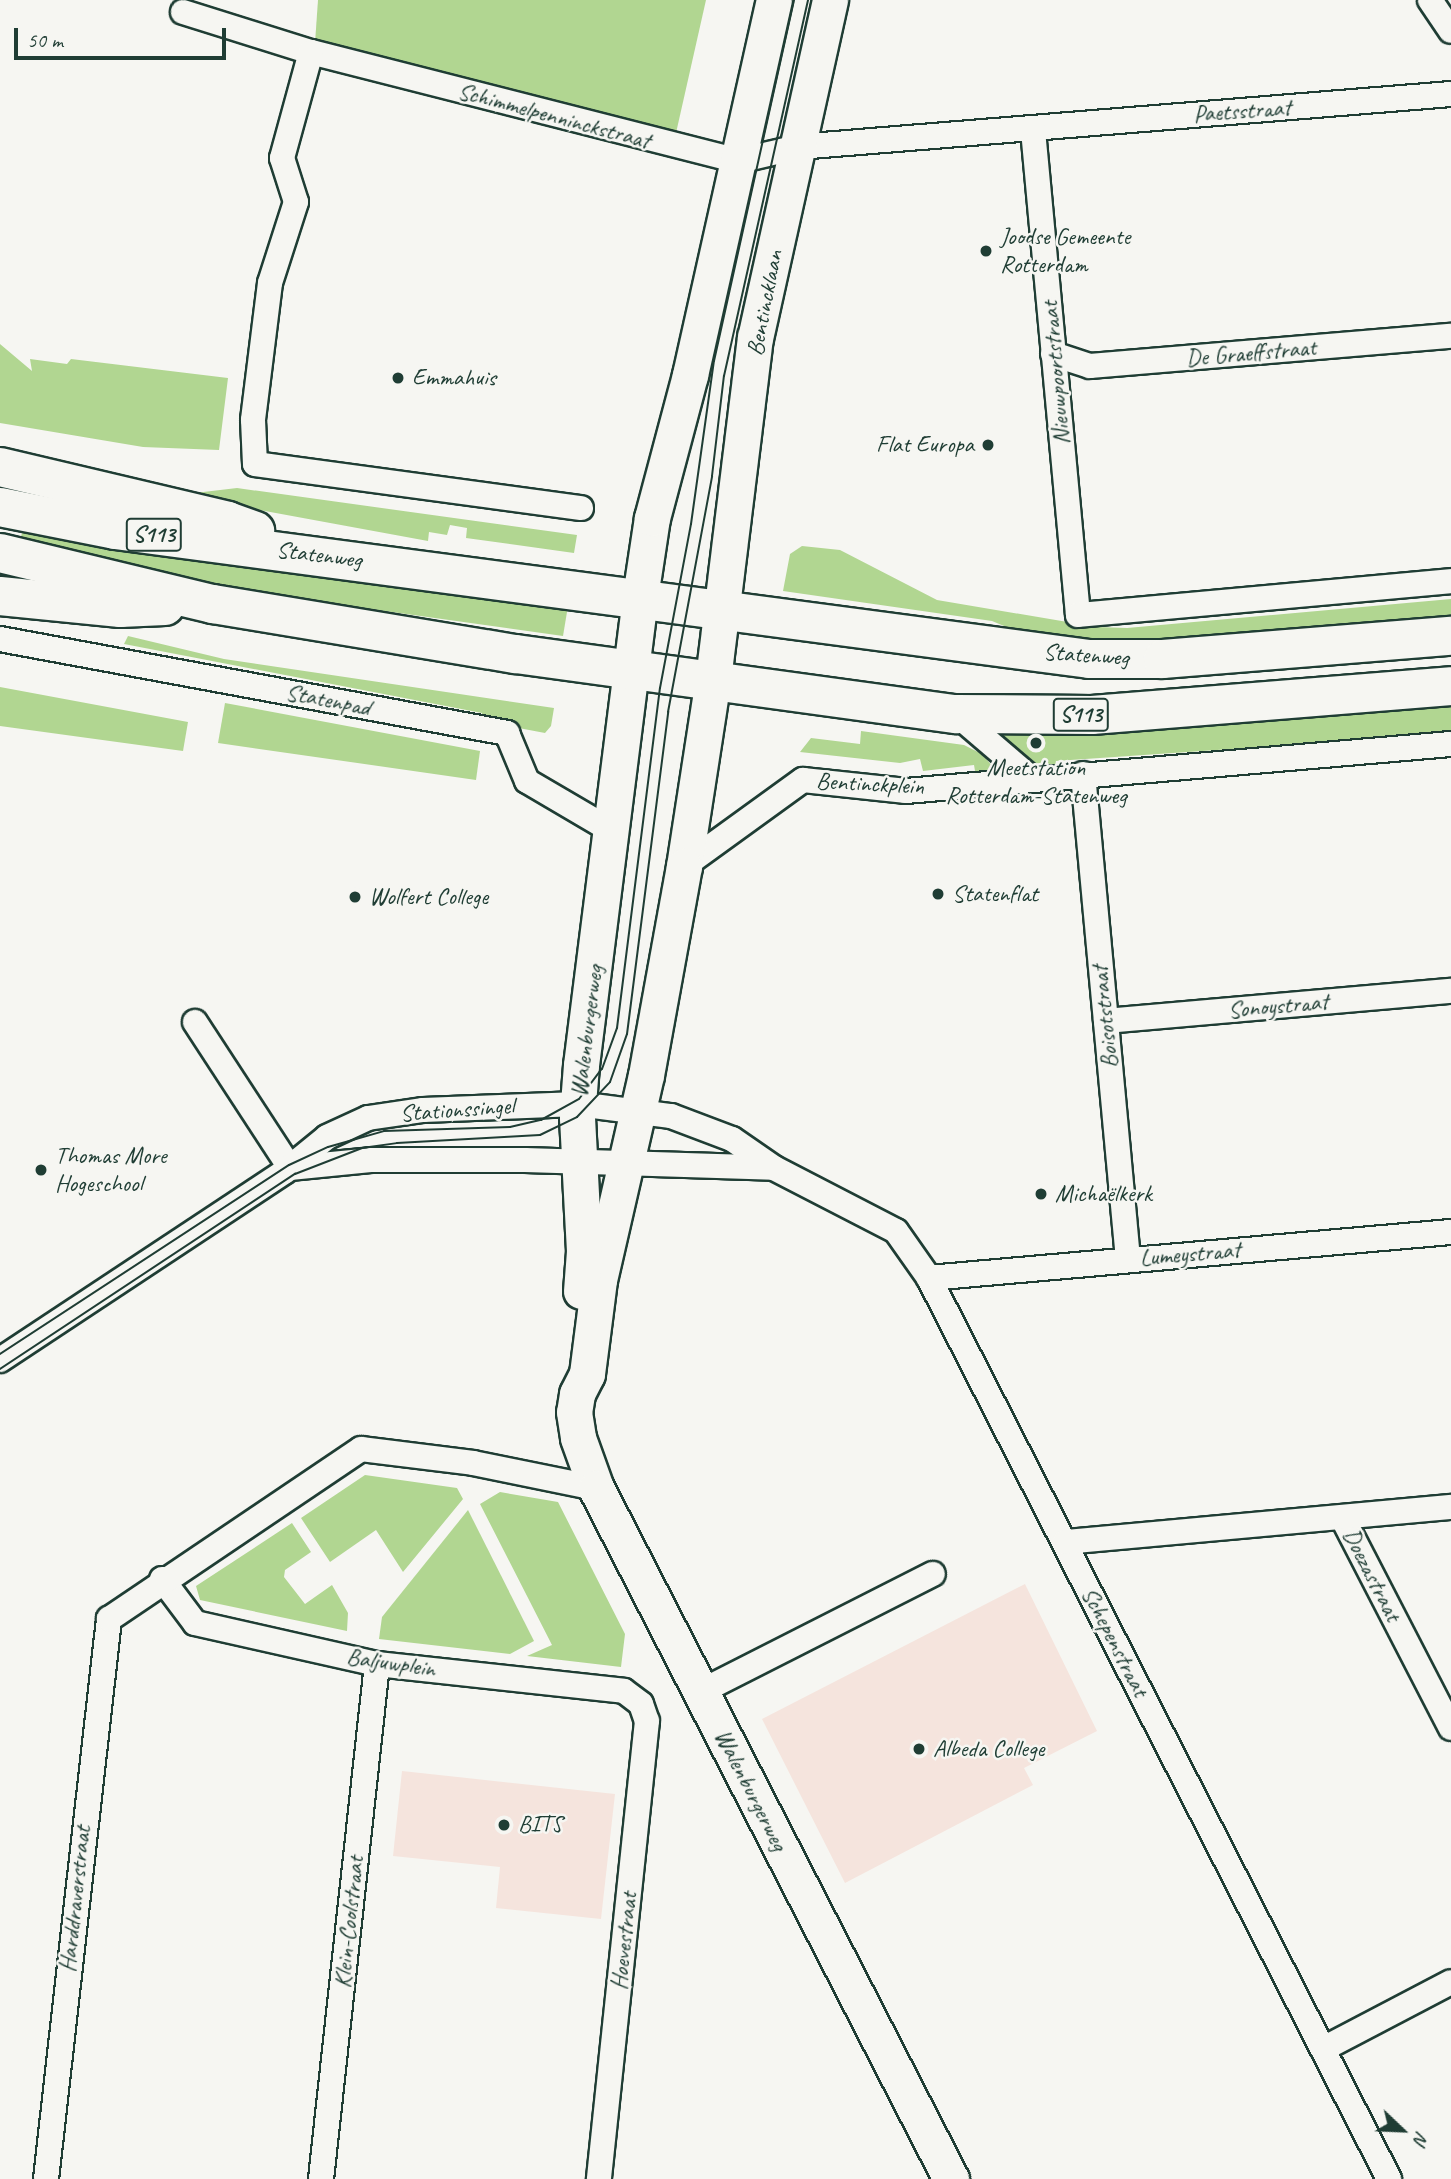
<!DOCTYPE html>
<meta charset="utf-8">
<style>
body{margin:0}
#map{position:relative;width:1451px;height:2179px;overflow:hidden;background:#f6f6f2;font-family:Caveat,sans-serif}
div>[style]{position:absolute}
.built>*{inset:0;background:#f5e4dd}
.green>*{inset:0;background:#b1d691}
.roads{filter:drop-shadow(2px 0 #1f3d34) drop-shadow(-2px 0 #1f3d34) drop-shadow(0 2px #1f3d34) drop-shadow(0 -2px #1f3d34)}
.street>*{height:24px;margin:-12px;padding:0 12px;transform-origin:12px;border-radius:12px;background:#f6f6f2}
.secondary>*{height:35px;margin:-17.5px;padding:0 17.5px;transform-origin:17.5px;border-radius:17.5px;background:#f6f6f2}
.primary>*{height:38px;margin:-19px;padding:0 19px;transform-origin:19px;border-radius:19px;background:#f6f6f2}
.tram>*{height:2px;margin:-1px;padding:0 1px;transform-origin:1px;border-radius:1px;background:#1f3d34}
.dots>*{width:19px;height:19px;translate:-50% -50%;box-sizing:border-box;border:4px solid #f6f6f2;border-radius:50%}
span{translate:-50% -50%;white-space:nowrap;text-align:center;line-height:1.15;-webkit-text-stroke:5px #f6f6f2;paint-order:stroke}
.shield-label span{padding:2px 5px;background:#f6f6f2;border:2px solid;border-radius:5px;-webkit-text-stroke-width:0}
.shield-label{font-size:23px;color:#1f3d34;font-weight:700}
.street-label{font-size:24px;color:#1f3d34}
.poi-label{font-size:24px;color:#1f3d34}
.left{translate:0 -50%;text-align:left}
.right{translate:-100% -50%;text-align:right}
.north{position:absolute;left:1367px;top:2095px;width:70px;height:70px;-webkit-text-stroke:5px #f6f6f2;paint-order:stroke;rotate:113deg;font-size:19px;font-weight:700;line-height:28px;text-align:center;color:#1f3d34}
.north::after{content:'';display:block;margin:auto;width:24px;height:32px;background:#1f3d34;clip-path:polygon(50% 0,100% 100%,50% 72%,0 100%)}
.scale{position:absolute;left:14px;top:28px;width:212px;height:32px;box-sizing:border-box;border:4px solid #1f3d34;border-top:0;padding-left:9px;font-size:21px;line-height:24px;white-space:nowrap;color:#1f3d34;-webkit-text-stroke:5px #f6f6f2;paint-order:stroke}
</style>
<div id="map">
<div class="built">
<i style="clip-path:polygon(1025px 1584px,1097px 1731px,1024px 1768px,1033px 1785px,845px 1883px,762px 1719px)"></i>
<i style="clip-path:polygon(402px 1771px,615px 1794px,601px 1919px,496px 1908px,500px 1867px,393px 1856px)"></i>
</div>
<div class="green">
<i style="clip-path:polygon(318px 0,706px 0,676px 133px,315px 43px)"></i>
<i style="clip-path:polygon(0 344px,32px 371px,30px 359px,67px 364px,71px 359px,228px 378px,219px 450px,143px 447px,0 423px)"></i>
<i style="clip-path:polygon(237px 488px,577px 535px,574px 553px,466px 538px,467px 528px,450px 525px,447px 535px,429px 532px,428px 541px,178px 495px)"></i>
<i style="clip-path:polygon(23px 528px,569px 600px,563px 636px,205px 586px,19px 546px)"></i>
<i style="clip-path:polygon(802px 546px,840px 550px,937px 600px,1097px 627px,1127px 628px,1451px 599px,1451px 626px,1203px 649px,1028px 636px,992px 621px,783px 591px,790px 554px)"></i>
<i style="clip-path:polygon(128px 636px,224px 659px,554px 708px,551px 726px,545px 733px,482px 721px,482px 713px,124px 644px)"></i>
<i style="clip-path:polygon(0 687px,188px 722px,183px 751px,0 726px)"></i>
<i style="clip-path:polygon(1451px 692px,1451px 734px,1056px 761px,1054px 772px,1040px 772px,986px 725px)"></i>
<i style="clip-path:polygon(225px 703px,480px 751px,476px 780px,218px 743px)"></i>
<i style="clip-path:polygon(861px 731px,964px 745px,982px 754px,999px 774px,976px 777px,974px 765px,923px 771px,920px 759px,900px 763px,800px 752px,811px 738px,860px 744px)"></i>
<i style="clip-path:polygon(365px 1475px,457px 1488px,463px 1499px,403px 1572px,376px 1530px,330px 1562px,301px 1518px)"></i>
<i style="clip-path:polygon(500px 1492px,558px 1502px,625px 1634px,621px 1667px,527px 1656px,552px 1645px,480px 1504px)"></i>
<i style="clip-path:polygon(468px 1510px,534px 1641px,510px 1654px,379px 1639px,382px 1617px)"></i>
<i style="clip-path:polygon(292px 1523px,311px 1552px,285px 1570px,284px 1577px,305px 1604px,332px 1585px,348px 1613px,347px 1631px,200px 1600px,196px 1586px)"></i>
</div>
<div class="roads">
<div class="street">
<i style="left:1430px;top:0;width:37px;rotate:56deg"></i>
<i style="left:183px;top:12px;width:134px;rotate:17.4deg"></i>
<i style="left:311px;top:52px;width:441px;rotate:14.3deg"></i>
<i style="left:738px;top:161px;width:62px;rotate:-13.1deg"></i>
<i style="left:798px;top:147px;width:655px;rotate:-4.64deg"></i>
<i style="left:311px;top:52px;width:110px;rotate:105.3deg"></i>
<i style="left:282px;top:158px;width:46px;rotate:72.3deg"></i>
<i style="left:296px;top:202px;width:85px;rotate:107.8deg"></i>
<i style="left:270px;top:283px;width:138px;rotate:97.1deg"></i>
<i style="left:253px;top:420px;width:44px;rotate:87.4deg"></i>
<i style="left:255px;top:464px;width:329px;rotate:7.7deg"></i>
<i style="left:1033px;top:130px;width:487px;rotate:84.7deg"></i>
<i style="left:1078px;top:615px;width:375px;rotate:-5.2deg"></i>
<i style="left:1053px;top:354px;width:39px;rotate:18deg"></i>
<i style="left:1090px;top:366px;width:362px;rotate:-4.8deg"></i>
<i style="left:0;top:639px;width:516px;rotate:10.5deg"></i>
<i style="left:507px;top:733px;width:52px;rotate:67.4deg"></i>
<i style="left:527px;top:781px;width:101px;rotate:30.4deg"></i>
<i style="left:956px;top:714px;width:99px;rotate:40.5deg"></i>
<i style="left:1083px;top:774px;width:488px;rotate:84.7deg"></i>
<i style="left:684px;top:866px;width:147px;rotate:-35.9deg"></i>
<i style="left:803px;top:780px;width:104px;rotate:6.1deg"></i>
<i style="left:906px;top:791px;width:547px;rotate:-4.93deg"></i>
<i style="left:1106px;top:1021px;width:346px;rotate:-5deg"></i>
<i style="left:195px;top:1022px;width:174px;rotate:56.9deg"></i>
<i style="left:290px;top:1168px;width:81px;rotate:-5.6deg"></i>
<i style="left:371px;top:1160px;width:154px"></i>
<i style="left:525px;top:1160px;width:248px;rotate:1.8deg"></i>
<i style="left:929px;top:1278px;width:524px;rotate:-5.04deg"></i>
<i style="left:0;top:1360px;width:341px;rotate:-33.5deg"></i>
<i style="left:284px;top:1172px;width:55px;rotate:-39.1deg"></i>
<i style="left:327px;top:1137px;width:45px;rotate:-24.9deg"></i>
<i style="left:368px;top:1118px;width:56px;rotate:-8.3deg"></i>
<i style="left:423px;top:1110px;width:155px;rotate:-2.2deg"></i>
<i style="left:578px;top:1104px;width:94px;rotate:7.4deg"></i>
<i style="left:671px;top:1116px;width:65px;rotate:20.7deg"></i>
<i style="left:732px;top:1139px;width:51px;rotate:34.6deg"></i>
<i style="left:774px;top:1168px;width:137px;rotate:27.3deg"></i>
<i style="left:896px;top:1231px;width:57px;rotate:54.9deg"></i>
<i style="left:929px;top:1278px;width:1012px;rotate:62.95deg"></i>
<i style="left:1343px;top:1519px;width:235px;rotate:62.7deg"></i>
<i style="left:1065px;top:1542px;width:388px;rotate:-5.2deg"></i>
<i style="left:162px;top:1579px;width:55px;rotate:53.1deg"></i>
<i style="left:195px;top:1623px;width:187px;rotate:12.7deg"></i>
<i style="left:377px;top:1664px;width:248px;rotate:6.2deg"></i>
<i style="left:624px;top:1691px;width:21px;rotate:37deg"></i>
<i style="left:641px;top:1704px;width:18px;rotate:71deg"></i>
<i style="left:647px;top:1721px;width:461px;rotate:96deg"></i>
<i style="left:700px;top:1692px;width:261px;rotate:-26.9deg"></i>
<i style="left:1323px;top:2049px;width:144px;rotate:-27.6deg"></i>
<i style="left:46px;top:2179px;width:564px;rotate:-83.58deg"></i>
<i style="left:109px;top:1619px;width:304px;rotate:-34deg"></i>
<i style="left:361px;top:1449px;width:113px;rotate:7.1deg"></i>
<i style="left:473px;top:1463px;width:126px;rotate:11.5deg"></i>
<i style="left:321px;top:2179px;width:518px;rotate:-83.79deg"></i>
</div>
<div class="secondary">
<i style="left:830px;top:0;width:345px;rotate:102.5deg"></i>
<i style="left:755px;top:337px;width:345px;rotate:97deg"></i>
<i style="left:713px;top:679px;width:189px;rotate:98.8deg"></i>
<i style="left:684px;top:866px;width:212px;rotate:100.3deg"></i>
<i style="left:646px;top:1075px;width:210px;rotate:102.9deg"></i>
<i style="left:599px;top:1280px;width:95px;rotate:97.3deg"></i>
<i style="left:587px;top:1374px;width:22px;rotate:117deg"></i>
<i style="left:577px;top:1394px;width:18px;rotate:99deg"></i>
<i style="left:574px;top:1412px;width:26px;rotate:81deg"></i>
<i style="left:578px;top:1438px;width:53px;rotate:70.2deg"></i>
<i style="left:596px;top:1488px;width:777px;rotate:62.81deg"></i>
<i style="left:581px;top:1291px;width:40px;rotate:-85.7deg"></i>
<i style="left:584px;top:1251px;width:134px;rotate:-93deg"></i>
<i style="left:577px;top:1117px;width:52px;rotate:-85.6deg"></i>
<i style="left:581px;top:1065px;width:472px;rotate:-82.8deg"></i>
<i style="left:640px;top:597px;width:80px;rotate:-81.4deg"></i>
<i style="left:652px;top:518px;width:148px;rotate:-75.1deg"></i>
<i style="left:690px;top:375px;width:384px;rotate:-77.4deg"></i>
</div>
<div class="primary">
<i style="left:0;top:467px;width:234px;rotate:13.3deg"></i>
<i style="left:228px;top:521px;width:29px;rotate:20deg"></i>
<i style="left:0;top:507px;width:117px;rotate:11.3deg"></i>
<i style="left:115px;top:530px;width:983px;rotate:7.54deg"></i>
<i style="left:1089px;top:659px;width:74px"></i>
<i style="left:1163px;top:659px;width:289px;rotate:-4.6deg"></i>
<i style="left:0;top:553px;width:219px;rotate:13.5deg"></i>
<i style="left:213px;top:604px;width:307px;rotate:9.4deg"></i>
<i style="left:516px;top:654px;width:444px;rotate:7.8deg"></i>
<i style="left:956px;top:714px;width:136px;rotate:0.4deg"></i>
<i style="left:1092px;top:715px;width:360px;rotate:-4.6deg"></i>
<i style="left:0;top:596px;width:121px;rotate:5.7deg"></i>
<i style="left:120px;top:608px;width:45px;rotate:-2.5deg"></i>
</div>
</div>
<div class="tram">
<i style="left:0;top:1354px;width:345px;rotate:-33.2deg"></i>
<i style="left:289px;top:1165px;width:43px;rotate:-24.8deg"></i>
<i style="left:328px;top:1147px;width:58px;rotate:-15.9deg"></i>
<i style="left:384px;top:1131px;width:126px;rotate:-1.8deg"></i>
<i style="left:510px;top:1127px;width:32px;rotate:-13deg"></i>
<i style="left:541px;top:1120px;width:43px;rotate:-28.9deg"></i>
<i style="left:579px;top:1099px;width:38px;rotate:-53deg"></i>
<i style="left:602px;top:1069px;width:44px;rotate:-69.9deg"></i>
<i style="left:617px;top:1028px;width:343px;rotate:-82.8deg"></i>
<i style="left:660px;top:688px;width:167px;rotate:-79.3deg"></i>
<i style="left:691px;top:524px;width:165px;rotate:-82deg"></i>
<i style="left:714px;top:361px;width:370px;rotate:-77.5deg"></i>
<i style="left:0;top:1369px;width:354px;rotate:-33.5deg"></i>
<i style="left:295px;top:1174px;width:72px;rotate:-21.2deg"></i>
<i style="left:362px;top:1148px;width:35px;rotate:-8deg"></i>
<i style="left:397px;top:1143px;width:143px;rotate:-3.2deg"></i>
<i style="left:540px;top:1135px;width:41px;rotate:-25.9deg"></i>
<i style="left:577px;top:1117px;width:48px;rotate:-46.7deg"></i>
<i style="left:610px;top:1082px;width:51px;rotate:-70.5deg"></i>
<i style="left:627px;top:1034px;width:325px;rotate:-82.7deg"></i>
<i style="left:668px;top:712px;width:240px;rotate:-79.4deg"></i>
<i style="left:712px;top:476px;width:101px;rotate:-83.2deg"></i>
<i style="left:724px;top:376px;width:385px;rotate:-77.4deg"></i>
</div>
<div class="dots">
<i style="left:986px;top:251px;background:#1f3d34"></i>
<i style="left:398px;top:378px;background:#1f3d34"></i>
<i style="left:988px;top:445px;background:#1f3d34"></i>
<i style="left:1036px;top:743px;background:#1f3d34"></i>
<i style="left:938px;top:894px;background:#1f3d34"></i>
<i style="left:355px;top:897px;background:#1f3d34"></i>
<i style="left:41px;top:1170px;background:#1f3d34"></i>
<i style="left:1041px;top:1194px;background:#1f3d34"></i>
<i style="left:919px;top:1749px;background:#1f3d34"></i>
<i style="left:504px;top:1825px;background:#1f3d34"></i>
</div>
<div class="shield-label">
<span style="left:154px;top:535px">S113</span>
<span style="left:1081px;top:715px">S113</span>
</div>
<div class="street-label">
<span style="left:1242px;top:111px;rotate:-4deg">Paetsstraat</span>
<span style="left:554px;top:116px;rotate:15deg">Schimmelpenninckstraat</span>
<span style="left:765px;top:303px;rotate:-79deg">Bentincklaan</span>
<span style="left:1251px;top:353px;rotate:-5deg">De Graeffstraat</span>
<span style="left:1056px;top:373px;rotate:-95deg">Nieuwpoortstraat</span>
<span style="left:319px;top:555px;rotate:7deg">Statenweg</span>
<span style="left:1086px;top:655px;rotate:4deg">Statenweg</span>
<span style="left:328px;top:700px;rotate:11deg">Statenpad</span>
<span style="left:870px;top:784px;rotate:3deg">Bentinckplein</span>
<span style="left:1278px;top:1006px;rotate:-5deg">Sonoystraat</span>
<span style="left:1105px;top:1017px;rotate:-96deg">Boisotstraat</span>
<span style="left:587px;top:1031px;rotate:-83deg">Walenburgerweg</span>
<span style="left:457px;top:1110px;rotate:-4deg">Stationssingel</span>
<span style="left:1190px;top:1254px;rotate:-5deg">Lumeystraat</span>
<span style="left:1372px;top:1575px;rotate:63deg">Doezastraat</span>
<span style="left:1115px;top:1642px;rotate:63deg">Schepenstraat</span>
<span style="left:391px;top:1663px;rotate:8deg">Baljuwplein</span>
<span style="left:751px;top:1790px;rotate:63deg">Walenburgerweg</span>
<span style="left:75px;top:1899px;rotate:-84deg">Harddraverstraat</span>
<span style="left:349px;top:1922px;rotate:-84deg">Klein-Coolstraat</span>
<span style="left:624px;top:1941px;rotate:-84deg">Hoevestraat</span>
</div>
<div class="poi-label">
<span class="left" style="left:1000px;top:251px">Joodse Gemeente<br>Rotterdam</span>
<span class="left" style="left:412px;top:378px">Emmahuis</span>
<span class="right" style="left:974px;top:445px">Flat Europa</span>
<span style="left:1036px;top:782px">Meetstation<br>Rotterdam-Statenweg</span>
<span class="left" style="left:952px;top:894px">Statenflat</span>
<span class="left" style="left:369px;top:897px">Wolfert College</span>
<span class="left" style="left:55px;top:1170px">Thomas More<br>Hogeschool</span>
<span class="left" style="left:1055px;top:1194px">Michaëlkerk</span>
<span class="left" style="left:933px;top:1749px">Albeda College</span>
<span class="left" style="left:518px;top:1825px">BITS</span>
</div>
<div class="north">N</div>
<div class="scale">50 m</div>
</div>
